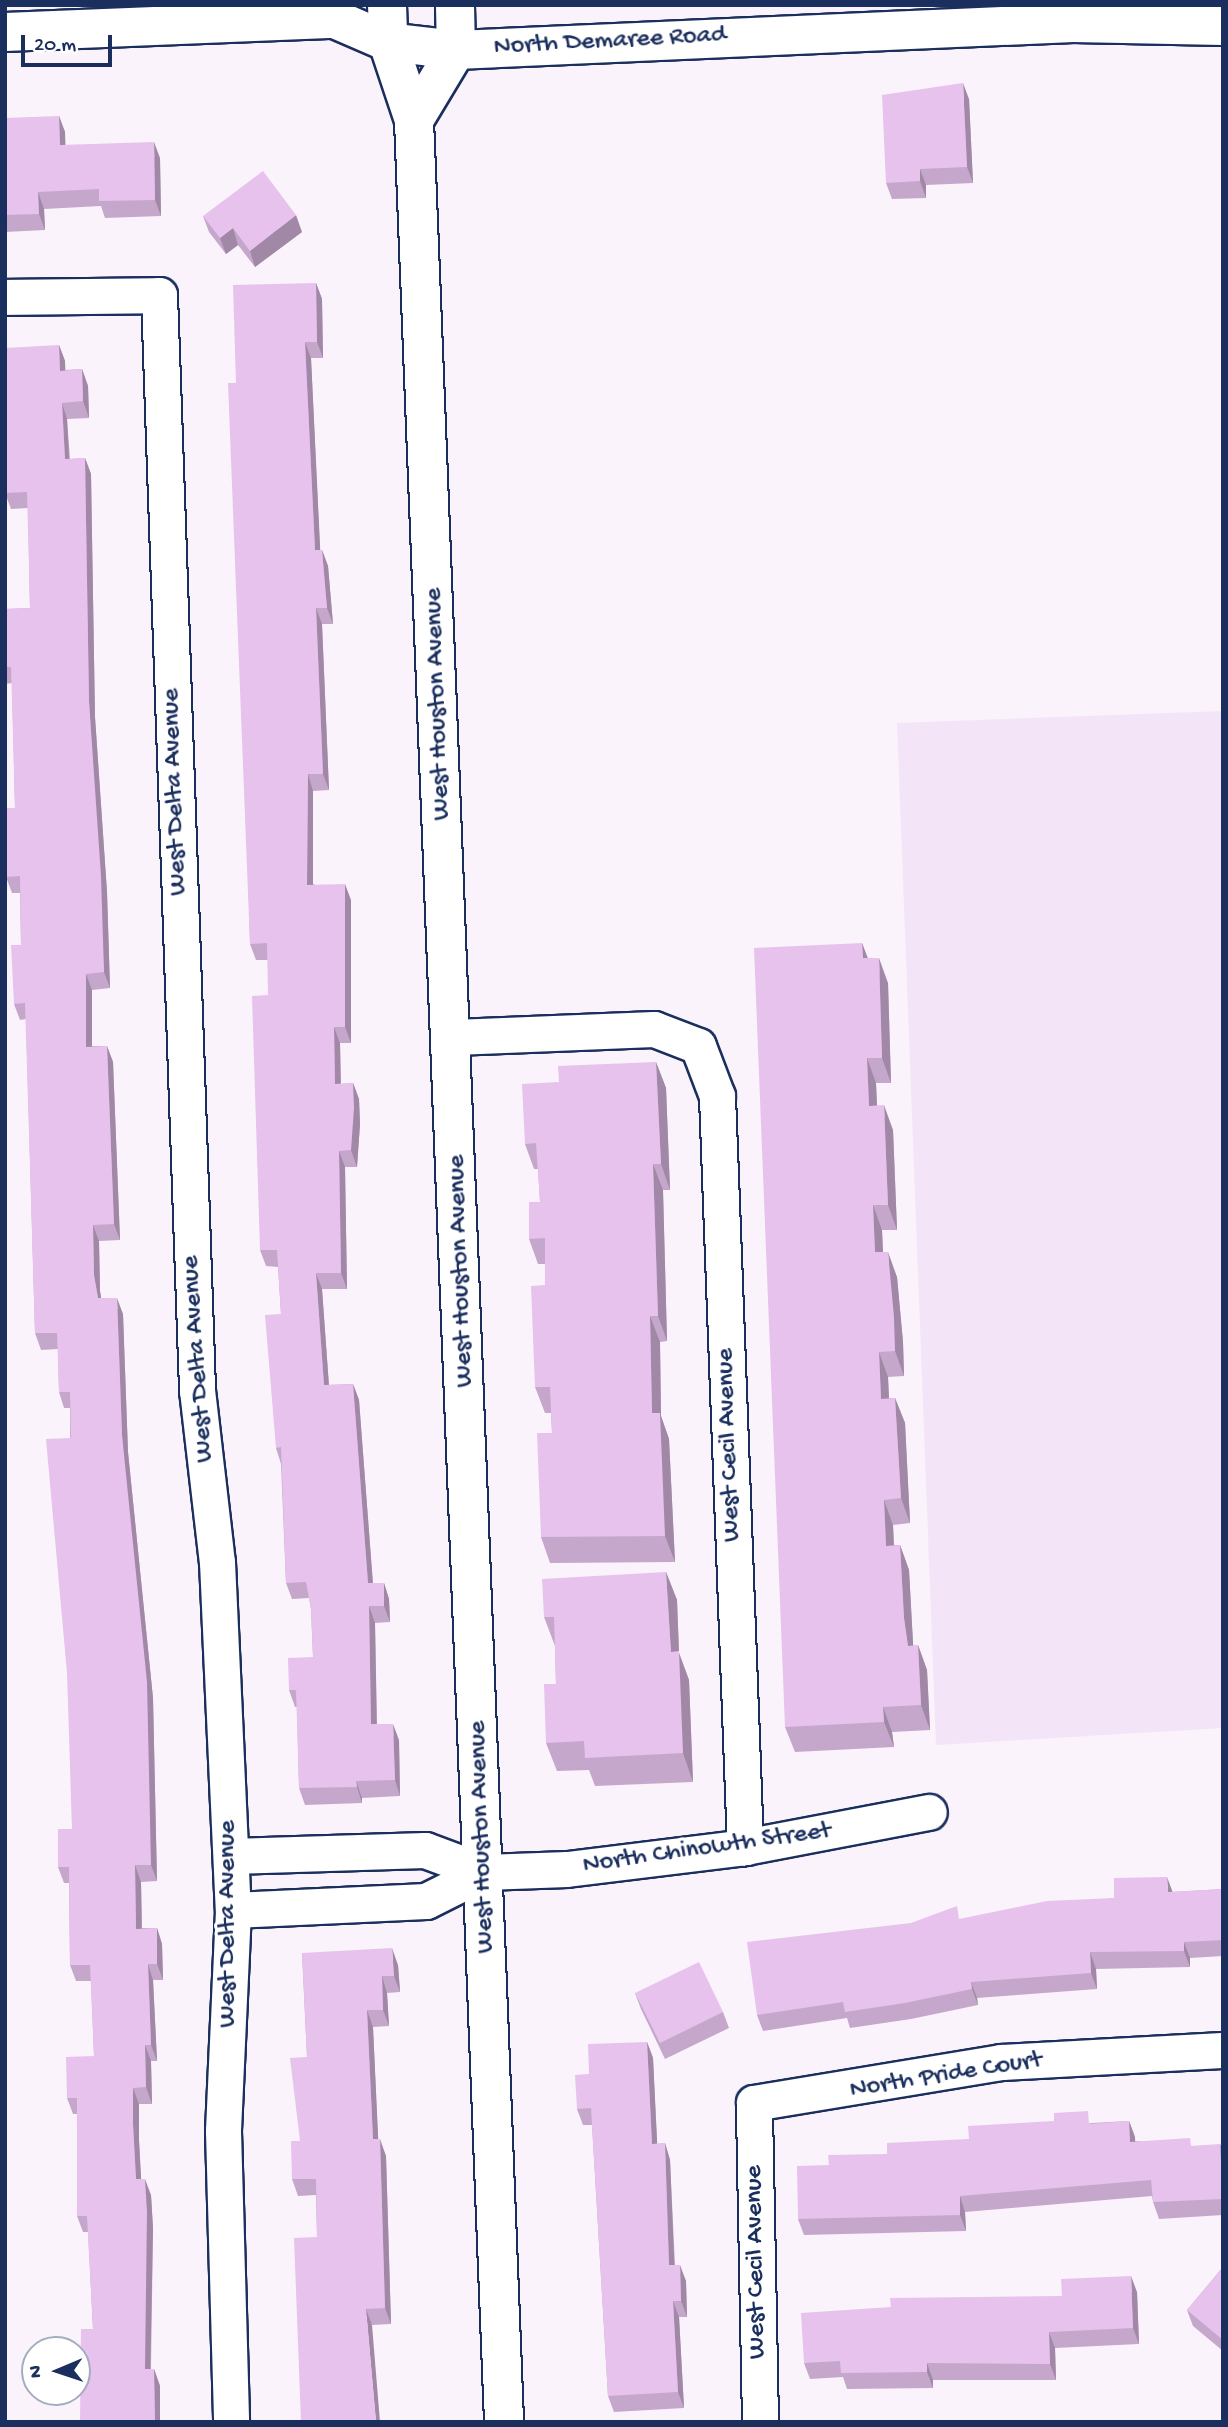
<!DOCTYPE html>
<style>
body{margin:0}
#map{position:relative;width:1228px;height:2427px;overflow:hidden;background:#faf3fb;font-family:"Gochi Hand",sans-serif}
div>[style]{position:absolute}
.built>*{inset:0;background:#f4e4f7}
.roads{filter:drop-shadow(2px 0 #1b2f5e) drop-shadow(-2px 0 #1b2f5e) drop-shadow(0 2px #1b2f5e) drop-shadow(0 -2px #1b2f5e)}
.minor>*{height:35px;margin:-17.5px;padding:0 17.5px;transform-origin:17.5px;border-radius:17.5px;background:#fff}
.tertiary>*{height:38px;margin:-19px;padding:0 19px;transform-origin:19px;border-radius:19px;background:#fff}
.secondary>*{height:38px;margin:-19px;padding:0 19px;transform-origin:19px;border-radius:19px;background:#fff}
.wall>*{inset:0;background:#c6a7cc}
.shaded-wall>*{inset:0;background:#a188a6}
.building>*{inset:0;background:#e6c2ed}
span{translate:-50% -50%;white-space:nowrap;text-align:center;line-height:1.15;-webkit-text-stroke:6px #fff;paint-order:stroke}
.street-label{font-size:26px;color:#1b2f5e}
.frame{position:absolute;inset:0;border:7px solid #1b2f5e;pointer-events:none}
.north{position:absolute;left:21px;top:2336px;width:70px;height:70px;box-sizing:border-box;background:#fff;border:2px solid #a4acbf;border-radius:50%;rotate:268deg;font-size:19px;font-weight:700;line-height:28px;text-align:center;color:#1b2f5e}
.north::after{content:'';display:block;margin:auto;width:24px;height:32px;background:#1b2f5e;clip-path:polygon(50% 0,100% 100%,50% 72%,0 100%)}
.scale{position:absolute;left:21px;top:35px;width:91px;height:32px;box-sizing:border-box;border:4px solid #1b2f5e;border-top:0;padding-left:9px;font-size:21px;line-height:24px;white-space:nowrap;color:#1b2f5e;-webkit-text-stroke:5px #fff;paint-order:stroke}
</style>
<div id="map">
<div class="built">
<i style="clip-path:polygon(1223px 711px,1223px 1728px,936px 1745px,897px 723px)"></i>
</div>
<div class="roads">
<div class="minor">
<i style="left:5px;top:297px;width:154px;rotate:-0.7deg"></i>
<i style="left:159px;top:295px;width:1096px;rotate:88.01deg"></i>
<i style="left:197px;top:1390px;width:173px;rotate:83.4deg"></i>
<i style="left:217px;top:1562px;width:348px;rotate:87.4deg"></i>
<i style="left:233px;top:1910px;width:221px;rotate:92.6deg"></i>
<i style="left:223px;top:2131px;width:291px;rotate:88.4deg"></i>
<i style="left:454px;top:1037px;width:200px;rotate:-2.3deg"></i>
<i style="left:654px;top:1029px;width:47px;rotate:21.1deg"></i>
<i style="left:698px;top:1046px;width:53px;rotate:69.2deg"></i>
<i style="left:717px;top:1096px;width:752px;rotate:87.86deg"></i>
<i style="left:231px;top:1856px;width:194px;rotate:-1.8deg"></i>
<i style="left:425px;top:1850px;width:63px;rotate:20.4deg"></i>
<i style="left:484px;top:1872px;width:83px;rotate:-2.1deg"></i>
<i style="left:567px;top:1869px;width:179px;rotate:-7deg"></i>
<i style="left:745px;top:1847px;width:187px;rotate:-10.8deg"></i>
<i style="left:233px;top:1910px;width:193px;rotate:-2.7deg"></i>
<i style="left:426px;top:1901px;width:65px;rotate:-26.6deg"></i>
<i style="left:760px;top:2422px;width:319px;rotate:-91.1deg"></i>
<i style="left:754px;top:2103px;width:250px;rotate:-9.4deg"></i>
<i style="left:1001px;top:2062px;width:222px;rotate:-3.1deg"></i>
</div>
<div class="tertiary">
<i style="left:414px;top:120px;width:2304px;rotate:87.76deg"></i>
</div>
<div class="secondary">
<i style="left:387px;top:5px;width:37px;rotate:88deg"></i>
<i style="left:388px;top:42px;width:82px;rotate:71.6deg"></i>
<i style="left:5px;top:32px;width:330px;rotate:-2.3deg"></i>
<i style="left:335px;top:19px;width:58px;rotate:23.5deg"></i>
<i style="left:388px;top:42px;width:68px;rotate:6.7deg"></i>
<i style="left:456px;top:50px;width:618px;rotate:-2.51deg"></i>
<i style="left:1073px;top:23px;width:150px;rotate:1.1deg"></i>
<i style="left:414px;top:120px;width:82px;rotate:-59deg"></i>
<i style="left:456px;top:50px;width:45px;rotate:-91.3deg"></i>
</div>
</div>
<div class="wall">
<i style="clip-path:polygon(969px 99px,973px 183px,926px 185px,926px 198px,892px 199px,886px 183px)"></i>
<i style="clip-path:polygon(59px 116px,65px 132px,65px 145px,160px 158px,161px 216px,105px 218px,101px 206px,44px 209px,45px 230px,5px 232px,5px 179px)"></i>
<i style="clip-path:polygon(203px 216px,302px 232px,255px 267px,238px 245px,226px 254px,209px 232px)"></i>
<i style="clip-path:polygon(316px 283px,322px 299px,323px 358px,311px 358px,320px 550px,322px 550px,328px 566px,333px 624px,322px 624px,329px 790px,313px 791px,313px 884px,351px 900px,351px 1043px,340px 1043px,341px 1084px,353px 1083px,359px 1099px,360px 1124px,357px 1167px,345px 1167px,347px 1289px,322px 1289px,329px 1385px,353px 1384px,359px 1400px,373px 1583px,384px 1583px,389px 1599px,390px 1622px,375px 1623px,377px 1724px,399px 1740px,400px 1796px,362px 1798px,362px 1803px,305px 1805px,299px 1788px,297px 1707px,295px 1707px,289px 1690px,313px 1657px,311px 1609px,309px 1598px,292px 1599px,286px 1583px,281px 1464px,276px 1448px,281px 1314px,278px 1267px,266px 1266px,260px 1250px,268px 995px,268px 960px,256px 960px,250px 944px,236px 383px)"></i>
<i style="clip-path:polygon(59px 345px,65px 361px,65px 370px,82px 369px,88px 386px,89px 418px,67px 419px,70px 459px,85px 458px,91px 474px,95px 717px,107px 892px,110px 988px,92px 990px,92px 1046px,107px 1046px,113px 1062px,120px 1240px,99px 1241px,100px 1291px,101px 1298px,123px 1314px,128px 1452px,153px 1698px,157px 1881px,141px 1882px,142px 1928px,157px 1928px,162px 1944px,163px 1980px,153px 1980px,157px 2061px,151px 2061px,152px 2104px,139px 2104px,139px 2140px,141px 2179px,151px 2195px,153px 2228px,151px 2369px,154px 2369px,160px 2386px,160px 2422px,80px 2422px,93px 2329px,88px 2232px,83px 2232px,77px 2216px,77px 2114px,73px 2114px,67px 2098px,94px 2056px,91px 1981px,76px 1981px,70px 1965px,69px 1883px,64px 1883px,58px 1867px,72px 1829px,70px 1408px,64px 1408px,59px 1392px,58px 1349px,41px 1350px,35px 1333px,26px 1019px,20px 1020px,14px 1004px,21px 945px,20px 893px,12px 893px,6px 877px,6px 852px,5px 852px,5px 808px,15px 808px,12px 683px,5px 684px,5px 609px,30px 608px,28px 508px,11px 509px,5px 493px)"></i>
<i style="clip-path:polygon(862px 943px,868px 958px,888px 983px,891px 1083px,876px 1083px,877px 1105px,893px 1130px,897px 1230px,882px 1230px,883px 1252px,897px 1277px,903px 1342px,904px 1376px,888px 1377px,889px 1398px,895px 1398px,905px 1423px,910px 1523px,893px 1525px,894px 1545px,900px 1545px,909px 1570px,913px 1643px,913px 1646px,918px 1645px,927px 1670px,930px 1730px,892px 1732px,894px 1747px,795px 1752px,785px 1727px)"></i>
<i style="clip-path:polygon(656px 1062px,666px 1088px,670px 1190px,663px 1190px,667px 1341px,660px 1342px,661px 1416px,669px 1439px,675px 1562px,550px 1563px,541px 1537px,552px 1433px,551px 1413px,545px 1413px,535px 1387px,545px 1285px,545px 1264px,538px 1264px,529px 1239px,540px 1202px,538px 1169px,534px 1169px,525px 1144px,559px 1082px)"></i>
<i style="clip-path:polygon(666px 1572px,677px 1600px,679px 1653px,689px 1680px,693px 1782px,595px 1786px,589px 1770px,557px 1771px,546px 1743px,556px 1684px,555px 1646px,544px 1617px)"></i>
<i style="clip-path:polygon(1223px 1889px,1223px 1956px,1190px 1958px,1190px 1967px,1096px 1969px,1097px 1989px,977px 1998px,978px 2005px,911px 2019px,850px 2028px,847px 2018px,763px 2031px,757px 2015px,962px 1919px,1114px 1898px,1173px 1892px)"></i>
<i style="clip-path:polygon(302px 1953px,398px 1965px,400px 1992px,387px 1993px,389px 2026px,373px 2027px,378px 2139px,386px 2156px,391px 2324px,372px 2325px,317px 2237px,316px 2195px,298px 2196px,292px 2179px,300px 2141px,307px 2057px)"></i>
<i style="clip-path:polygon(635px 1993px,723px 2012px,729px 2028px,665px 2059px,641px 2009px)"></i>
<i style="clip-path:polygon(647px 2042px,653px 2058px,657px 2144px,665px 2143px,670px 2160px,675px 2265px,686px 2281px,687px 2317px,679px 2317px,684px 2408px,614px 2412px,608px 2396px,592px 2125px,583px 2125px,577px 2109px,589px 2074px)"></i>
<i style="clip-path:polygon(1129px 2121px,1135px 2137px,1135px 2141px,1193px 2146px,1223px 2150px,1223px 2215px,1159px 2219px,1153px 2202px,1152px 2196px,965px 2212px,966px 2231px,804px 2235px,798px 2219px,829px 2165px,969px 2139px,1092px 2123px)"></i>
<i style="clip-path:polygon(1223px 2267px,1223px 2351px,1193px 2326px,1187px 2310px)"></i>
<i style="clip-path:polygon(1137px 2292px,1139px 2344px,1055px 2348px,1056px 2380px,933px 2380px,933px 2388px,847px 2389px,843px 2377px,810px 2379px,804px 2363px,1062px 2296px)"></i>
</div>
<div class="shaded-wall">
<i style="clip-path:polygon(963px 83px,969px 99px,973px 183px,967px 167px)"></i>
<i style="clip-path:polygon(59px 116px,65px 132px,66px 161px,60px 145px)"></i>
<i style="clip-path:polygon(154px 142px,160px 158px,161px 216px,155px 200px)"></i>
<i style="clip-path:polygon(920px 169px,926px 185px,926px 198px,920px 181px)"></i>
<i style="clip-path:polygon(38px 192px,44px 209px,45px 230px,39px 214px)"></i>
<i style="clip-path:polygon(296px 215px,302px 232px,255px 267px,250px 251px)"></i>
<i style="clip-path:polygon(233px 228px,238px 245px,226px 254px,220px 238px)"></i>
<i style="clip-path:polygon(316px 283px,322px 299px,323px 358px,317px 342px)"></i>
<i style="clip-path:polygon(305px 342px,311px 358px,321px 566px,315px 550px)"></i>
<i style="clip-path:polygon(59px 345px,65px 361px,66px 387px,60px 371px)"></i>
<i style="clip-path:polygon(82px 369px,88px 386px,89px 418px,83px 401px)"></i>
<i style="clip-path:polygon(62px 403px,67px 419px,70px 475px,65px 459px)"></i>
<i style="clip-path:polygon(85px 458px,91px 474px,95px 717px,107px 892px,110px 988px,104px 972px,89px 701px)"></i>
<i style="clip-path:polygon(322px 550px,328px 566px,333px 624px,327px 608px)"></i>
<i style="clip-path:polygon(316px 608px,322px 624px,329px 790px,323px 774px)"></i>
<i style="clip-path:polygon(308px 774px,313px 791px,313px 901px,307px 885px)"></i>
<i style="clip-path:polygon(345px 884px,351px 900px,351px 1043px,345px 1027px)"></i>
<i style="clip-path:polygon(862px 943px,871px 968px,863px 958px)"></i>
<i style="clip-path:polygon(879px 958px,888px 983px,891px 1083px,882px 1058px)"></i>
<i style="clip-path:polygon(86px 974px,92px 990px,92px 1063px,86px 1047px)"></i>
<i style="clip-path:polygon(334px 1027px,340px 1043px,341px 1100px,335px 1084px)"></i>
<i style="clip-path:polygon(107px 1046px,113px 1062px,120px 1240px,114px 1224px)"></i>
<i style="clip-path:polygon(867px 1058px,876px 1083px,878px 1131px,869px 1106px)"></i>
<i style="clip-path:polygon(656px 1062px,666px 1088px,670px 1190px,661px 1164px)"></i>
<i style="clip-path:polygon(353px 1083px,359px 1099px,360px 1124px,357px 1167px,351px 1150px)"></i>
<i style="clip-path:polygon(884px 1105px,893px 1130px,897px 1230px,888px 1205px)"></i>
<i style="clip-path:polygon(339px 1151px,345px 1167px,347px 1289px,341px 1273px)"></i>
<i style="clip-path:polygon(653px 1164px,663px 1190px,667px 1341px,658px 1316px)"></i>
<i style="clip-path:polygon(873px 1205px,882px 1230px,884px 1277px,875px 1252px)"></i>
<i style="clip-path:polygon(93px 1225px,99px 1241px,100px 1291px,104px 1315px,98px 1298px,94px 1275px)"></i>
<i style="clip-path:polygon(888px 1252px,897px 1277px,903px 1342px,904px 1376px,895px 1351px)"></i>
<i style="clip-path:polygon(316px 1273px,322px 1289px,330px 1401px,324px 1385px)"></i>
<i style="clip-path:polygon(117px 1298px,123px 1314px,128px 1452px,153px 1698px,157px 1881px,151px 1865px,122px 1435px)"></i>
<i style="clip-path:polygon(650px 1316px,660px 1342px,661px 1416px,669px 1439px,675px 1562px,665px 1536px,652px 1413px)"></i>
<i style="clip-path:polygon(879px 1352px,888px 1377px,890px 1424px,881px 1399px)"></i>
<i style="clip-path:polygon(353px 1384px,359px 1400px,374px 1599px,368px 1583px)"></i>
<i style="clip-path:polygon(895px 1398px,905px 1423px,910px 1523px,901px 1498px)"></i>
<i style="clip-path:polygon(884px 1500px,893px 1525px,895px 1571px,886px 1546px)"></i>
<i style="clip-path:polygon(900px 1545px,909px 1570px,913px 1643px,917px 1671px,908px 1646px,904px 1618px)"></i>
<i style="clip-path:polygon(666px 1572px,677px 1600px,679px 1653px,689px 1680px,693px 1782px,683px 1753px,671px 1652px)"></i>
<i style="clip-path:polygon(384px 1583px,389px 1599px,390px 1622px,384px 1606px)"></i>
<i style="clip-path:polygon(369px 1606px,375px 1623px,377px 1741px,371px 1724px)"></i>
<i style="clip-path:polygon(918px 1645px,927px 1670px,930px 1730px,921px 1705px)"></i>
<i style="clip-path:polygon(883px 1707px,892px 1732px,894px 1747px,884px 1722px)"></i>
<i style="clip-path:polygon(393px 1724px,399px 1740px,400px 1796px,395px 1780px)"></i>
<i style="clip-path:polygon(356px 1781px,362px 1798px,362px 1803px,357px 1787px)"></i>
<i style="clip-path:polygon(135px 1865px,141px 1882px,142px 1945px,136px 1929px)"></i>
<i style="clip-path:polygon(1167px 1877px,1173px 1893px,1168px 1892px)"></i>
<i style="clip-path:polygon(157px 1928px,162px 1944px,163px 1980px,157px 1964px)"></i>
<i style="clip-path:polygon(1184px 1942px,1190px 1958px,1190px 1967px,1184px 1951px)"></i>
<i style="clip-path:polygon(392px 1948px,398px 1965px,400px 1992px,394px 1976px)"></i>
<i style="clip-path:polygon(1090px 1952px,1096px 1969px,1097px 1989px,1091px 1973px)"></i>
<i style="clip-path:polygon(148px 1964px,153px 1980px,157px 2061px,151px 2045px)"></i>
<i style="clip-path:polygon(382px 1976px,387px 1993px,389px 2026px,383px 2010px)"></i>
<i style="clip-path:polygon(971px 1982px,977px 1998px,978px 2005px,972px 1989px)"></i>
<i style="clip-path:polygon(367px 2010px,373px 2027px,379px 2156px,373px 2139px)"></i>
<i style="clip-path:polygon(647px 2042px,653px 2058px,658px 2160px,652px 2144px)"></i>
<i style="clip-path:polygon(145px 2045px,151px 2061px,152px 2104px,146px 2087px)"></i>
<i style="clip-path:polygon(133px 2088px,139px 2104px,139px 2140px,142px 2195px,136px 2179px,133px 2124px)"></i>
<i style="clip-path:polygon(1129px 2121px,1135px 2137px,1136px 2158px,1130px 2142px)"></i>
<i style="clip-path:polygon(380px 2139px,386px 2156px,391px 2324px,385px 2308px)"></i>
<i style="clip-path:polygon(665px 2143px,670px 2160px,675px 2281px,669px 2265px)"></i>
<i style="clip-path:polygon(1220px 2144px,1223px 2150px,1223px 2187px)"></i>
<i style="clip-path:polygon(145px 2179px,151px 2195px,153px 2228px,150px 2386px,145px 2369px)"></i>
<i style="clip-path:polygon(960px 2196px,965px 2212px,966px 2231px,960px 2215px)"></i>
<i style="clip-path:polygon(680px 2265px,686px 2281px,687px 2317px,681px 2301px)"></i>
<i style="clip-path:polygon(1131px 2276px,1137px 2292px,1139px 2344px,1133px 2328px)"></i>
<i style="clip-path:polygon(673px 2301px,679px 2317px,684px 2408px,678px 2392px)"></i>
<i style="clip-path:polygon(366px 2309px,372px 2325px,380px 2422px,376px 2422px)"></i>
<i style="clip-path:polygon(1049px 2332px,1055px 2348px,1056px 2380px,1050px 2364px)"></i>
<i style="clip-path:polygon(927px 2363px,933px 2380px,933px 2388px,927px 2372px)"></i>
<i style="clip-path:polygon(154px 2369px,160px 2386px,160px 2422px,155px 2422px)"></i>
</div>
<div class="building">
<i style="clip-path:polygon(963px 83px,967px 167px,920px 169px,920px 181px,886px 183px,882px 95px)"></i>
<i style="clip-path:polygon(59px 116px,60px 145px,154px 142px,155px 200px,99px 201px,99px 189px,38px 192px,39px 214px,5px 215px,5px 118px)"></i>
<i style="clip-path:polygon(263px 171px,296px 215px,250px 251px,233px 228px,220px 238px,203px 216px)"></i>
<i style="clip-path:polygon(316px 283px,317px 342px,305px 342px,315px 550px,322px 550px,327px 608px,316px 608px,323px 774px,308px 774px,307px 885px,345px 884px,345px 1027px,334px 1027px,335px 1084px,353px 1083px,354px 1108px,351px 1150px,339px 1151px,341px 1273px,316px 1273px,324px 1385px,353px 1384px,368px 1583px,384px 1583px,384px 1606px,369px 1606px,371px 1724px,393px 1724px,395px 1780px,356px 1781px,357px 1787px,299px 1788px,296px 1690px,289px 1690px,288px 1658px,313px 1657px,311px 1609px,306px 1582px,286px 1583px,281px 1447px,276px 1448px,265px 1315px,281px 1314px,277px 1250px,260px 1250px,252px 996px,268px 995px,267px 943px,250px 944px,228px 383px,236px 383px,233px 285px)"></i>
<i style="clip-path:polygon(59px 345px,60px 371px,82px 369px,83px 401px,62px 403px,65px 459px,85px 458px,89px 701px,101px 876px,104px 972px,86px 974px,86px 1047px,107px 1046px,114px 1224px,93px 1225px,94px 1275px,98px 1298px,117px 1298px,122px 1435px,147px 1682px,151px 1865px,135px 1865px,136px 1929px,157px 1928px,157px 1964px,148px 1964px,151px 2045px,145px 2045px,146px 2087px,133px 2088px,133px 2124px,136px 2179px,145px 2179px,147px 2212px,145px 2369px,154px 2369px,155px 2422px,80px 2422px,81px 2329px,93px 2329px,87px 2216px,77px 2216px,77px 2098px,67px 2098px,66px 2057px,94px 2056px,90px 1965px,70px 1965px,69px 1867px,58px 1867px,58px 1829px,72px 1829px,67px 1673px,46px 1439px,71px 1438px,70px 1392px,59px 1392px,57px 1333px,35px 1333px,25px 1003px,14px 1004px,11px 945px,21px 945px,20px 876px,6px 877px,5px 808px,15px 808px,11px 667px,5px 667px,5px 609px,30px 608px,27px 492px,5px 493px,5px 348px)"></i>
<i style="clip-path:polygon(862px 943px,863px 958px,879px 958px,882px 1058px,867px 1058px,869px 1106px,884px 1105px,888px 1205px,873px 1205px,875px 1252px,888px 1252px,894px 1317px,895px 1351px,879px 1352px,881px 1399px,895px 1398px,901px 1498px,884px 1500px,886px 1546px,900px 1545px,904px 1618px,908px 1646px,918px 1645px,921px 1705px,883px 1707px,884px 1722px,785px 1727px,754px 948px)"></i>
<i style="clip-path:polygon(656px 1062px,661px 1164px,653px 1164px,658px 1316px,650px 1316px,652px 1413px,660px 1413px,665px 1536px,541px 1537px,537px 1433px,552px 1433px,550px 1387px,535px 1387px,531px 1286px,545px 1285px,545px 1238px,529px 1239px,529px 1202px,540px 1202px,536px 1143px,525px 1144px,522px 1084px,559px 1082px,558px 1066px)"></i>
<i style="clip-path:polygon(666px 1572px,671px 1652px,679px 1651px,683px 1753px,585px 1758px,584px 1741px,546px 1743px,544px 1684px,556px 1684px,554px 1617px,544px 1617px,542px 1579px)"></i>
<i style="clip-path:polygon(1167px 1877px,1168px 1892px,1223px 1889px,1223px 1940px,1184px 1942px,1184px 1951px,1090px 1952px,1091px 1973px,971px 1982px,972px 1989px,905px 2003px,845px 2012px,843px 2002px,757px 2015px,747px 1942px,911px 1923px,957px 1906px,959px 1919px,1047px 1901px,1114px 1898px,1114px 1878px)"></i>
<i style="clip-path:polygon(392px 1948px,394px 1976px,382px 1976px,383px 2010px,367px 2010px,373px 2139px,380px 2139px,385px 2308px,366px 2309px,376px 2422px,301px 2422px,294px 2238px,317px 2237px,316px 2179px,292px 2179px,291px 2141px,300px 2141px,290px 2058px,307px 2057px,302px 1953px)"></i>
<i style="clip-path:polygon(699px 1962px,723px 2012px,660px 2043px,635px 1993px)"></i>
<i style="clip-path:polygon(647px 2042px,652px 2144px,665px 2143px,669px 2265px,680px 2265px,681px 2301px,673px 2301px,678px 2392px,608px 2396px,591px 2108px,577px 2109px,575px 2075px,589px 2074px,588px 2044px)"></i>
<i style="clip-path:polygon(1088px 2111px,1089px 2124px,1129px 2121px,1130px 2142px,1190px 2138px,1191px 2146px,1220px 2144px,1223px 2199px,1153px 2202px,1151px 2180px,960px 2196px,960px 2215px,798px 2219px,797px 2166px,829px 2165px,828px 2155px,887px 2154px,887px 2143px,969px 2139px,968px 2126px,1054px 2121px,1054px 2113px)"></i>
<i style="clip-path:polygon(1223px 2267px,1223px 2340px,1187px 2310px)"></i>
<i style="clip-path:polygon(1131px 2276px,1133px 2328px,1049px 2332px,1050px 2364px,927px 2363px,927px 2372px,841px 2373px,840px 2361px,804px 2363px,801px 2313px,891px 2307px,890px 2298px,1062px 2296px,1061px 2279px)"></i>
</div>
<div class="street-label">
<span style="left:610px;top:42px;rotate:-3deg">North Demaree Road</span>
<span style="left:439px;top:704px;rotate:-92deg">West Houston Avenue</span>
<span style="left:176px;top:792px;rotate:-92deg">West Delta Avenue</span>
<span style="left:462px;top:1271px;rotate:-92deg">West Houston Avenue</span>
<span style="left:199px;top:1359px;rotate:-94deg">West Delta Avenue</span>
<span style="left:730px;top:1445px;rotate:-92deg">West Cecil Avenue</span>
<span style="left:483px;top:1837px;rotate:-92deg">West Houston Avenue</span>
<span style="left:707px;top:1849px;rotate:-8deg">North Chinowth Street</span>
<span style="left:229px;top:1924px;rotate:-90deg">West Delta Avenue</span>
<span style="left:946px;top:2076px;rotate:-9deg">North Pride Court</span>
<span style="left:757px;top:2262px;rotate:-91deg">West Cecil Avenue</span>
</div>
<div class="frame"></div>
<div class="north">N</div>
<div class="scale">20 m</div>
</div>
